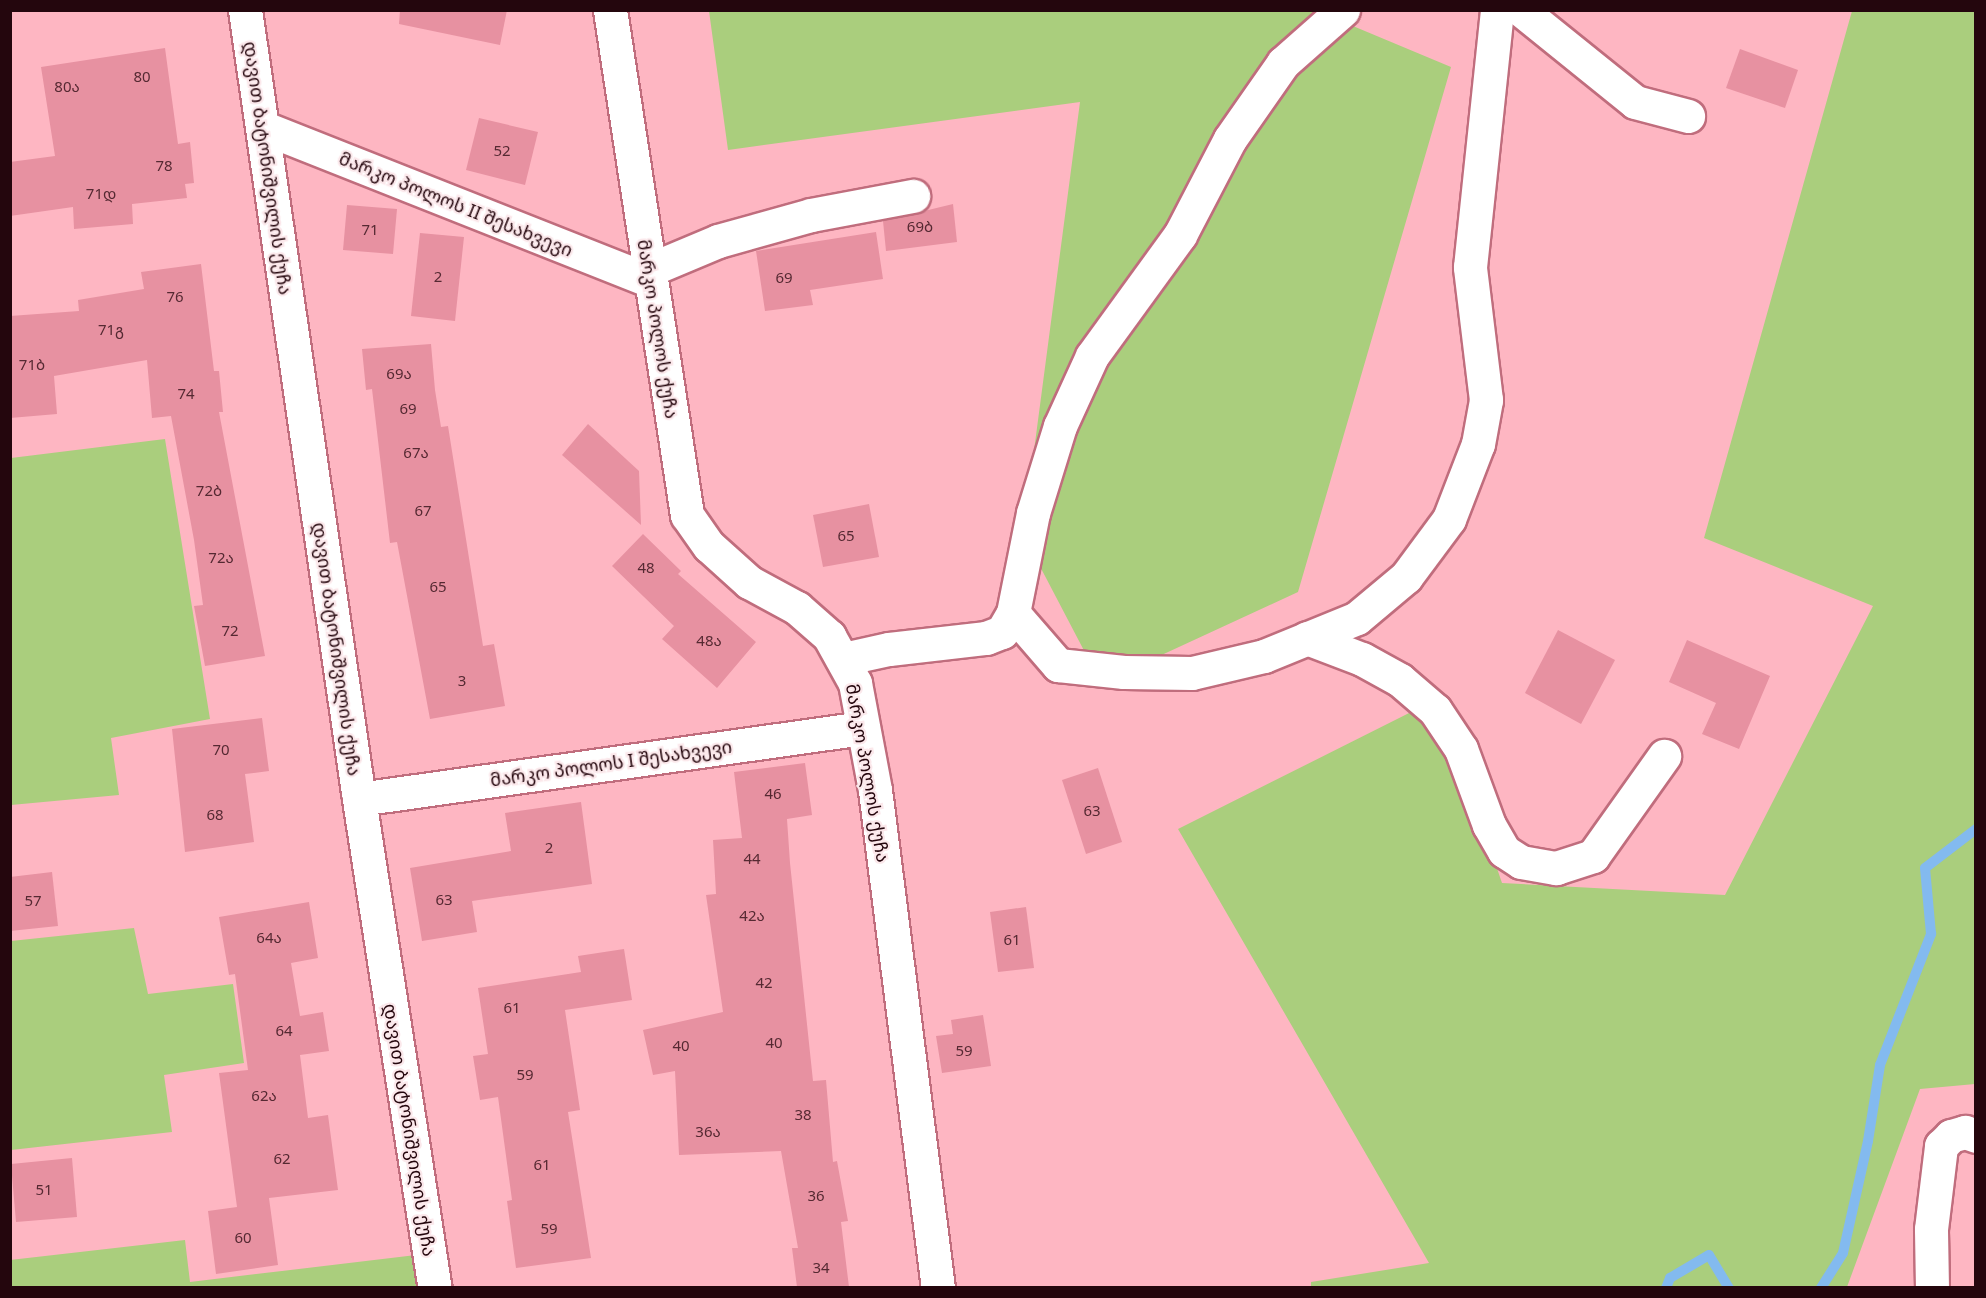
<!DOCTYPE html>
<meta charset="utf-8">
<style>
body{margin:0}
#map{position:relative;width:1986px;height:1298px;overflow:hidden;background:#feb6c2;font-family:Georgia,"Noto Sans Georgian",serif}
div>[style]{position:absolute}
.green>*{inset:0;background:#aace7d}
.stream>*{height:10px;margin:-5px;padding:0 5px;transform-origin:5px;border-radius:5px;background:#83baef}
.building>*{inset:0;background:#e791a1}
.roads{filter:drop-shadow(2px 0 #c06d7d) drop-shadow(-2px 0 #c06d7d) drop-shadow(0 2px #c06d7d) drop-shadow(0 -2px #c06d7d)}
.minor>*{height:33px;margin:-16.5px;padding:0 16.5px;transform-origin:16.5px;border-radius:16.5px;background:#fff}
span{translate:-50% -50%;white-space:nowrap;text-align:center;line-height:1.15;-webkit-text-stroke:4.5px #fbe8eb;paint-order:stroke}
.number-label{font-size:15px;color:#552932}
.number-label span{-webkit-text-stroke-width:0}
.street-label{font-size:18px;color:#24060d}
.frame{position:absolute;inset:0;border:12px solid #24060d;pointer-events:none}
</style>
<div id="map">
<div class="green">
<i style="clip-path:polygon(709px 11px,1317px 11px,1451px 67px,1298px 592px,1101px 683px,1023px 534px,1080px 102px,728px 150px)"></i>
<i style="clip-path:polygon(1852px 11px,1975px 11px,1975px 1084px,1920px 1089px,1847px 1287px,1311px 1287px,1311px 1282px,1429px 1263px,1178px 829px,1439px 698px,1502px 883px,1725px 895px,1873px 606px,1704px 538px)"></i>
<i style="clip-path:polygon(165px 439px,210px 719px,111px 738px,119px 795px,11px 805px,11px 454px,11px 458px)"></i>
<i style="clip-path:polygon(134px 928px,148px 994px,233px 984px,244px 1063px,164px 1075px,172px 1132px,11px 1150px,11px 941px)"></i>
<i style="clip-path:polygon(185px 1240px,190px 1282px,416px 1255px,421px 1287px,11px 1287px,10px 1260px)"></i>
</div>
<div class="stream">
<i style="left:1666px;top:1288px;width:11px;rotate:-68deg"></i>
<i style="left:1670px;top:1278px;width:45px;rotate:-30.5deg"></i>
<i style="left:1709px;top:1255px;width:39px;rotate:59deg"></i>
<i style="left:1821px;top:1288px;width:41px;rotate:-57.8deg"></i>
<i style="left:1843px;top:1253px;width:115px;rotate:-77.4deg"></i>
<i style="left:1868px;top:1141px;width:77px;rotate:-81deg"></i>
<i style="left:1880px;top:1065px;width:141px;rotate:-68.7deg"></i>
<i style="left:1931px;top:934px;width:66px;rotate:-95.2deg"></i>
<i style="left:1925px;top:868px;width:64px;rotate:-37.4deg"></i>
</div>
<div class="building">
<i style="clip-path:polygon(400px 10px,507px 10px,500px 45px,399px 24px)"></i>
<i style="clip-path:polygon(165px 48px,178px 144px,190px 142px,194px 183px,185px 184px,187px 198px,132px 204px,133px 224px,74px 229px,73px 207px,10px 216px,10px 162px,55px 156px,41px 67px)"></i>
<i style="clip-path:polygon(1740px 49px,1798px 70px,1785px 108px,1726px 88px)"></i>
<i style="clip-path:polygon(479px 118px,538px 132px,525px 185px,466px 170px)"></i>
<i style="clip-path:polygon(953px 204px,957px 242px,886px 251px,883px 221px)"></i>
<i style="clip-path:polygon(347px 205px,397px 209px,393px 254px,343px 250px)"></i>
<i style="clip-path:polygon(876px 232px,883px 279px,810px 290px,813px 305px,765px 311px,756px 251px)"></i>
<i style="clip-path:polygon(420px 233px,464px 237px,455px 321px,411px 316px)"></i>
<i style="clip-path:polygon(201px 264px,214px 371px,219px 371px,223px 412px,219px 412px,265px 656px,205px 666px,194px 606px,203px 605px,194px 540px,171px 416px,152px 418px,147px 360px,54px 376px,57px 414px,10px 418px,10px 316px,79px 311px,78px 300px,144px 289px,141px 272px)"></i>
<i style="clip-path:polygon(431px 344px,435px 390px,441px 427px,448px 426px,483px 646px,494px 644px,505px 706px,430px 719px,397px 542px,390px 543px,372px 389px,366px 390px,362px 349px)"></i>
<i style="clip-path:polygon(588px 424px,639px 471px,641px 525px,562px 455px)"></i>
<i style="clip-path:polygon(869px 504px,879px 557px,823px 567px,813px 515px)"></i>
<i style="clip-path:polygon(643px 534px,681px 571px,678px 574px,756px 642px,717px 688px,662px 639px,674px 626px,612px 566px)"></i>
<i style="clip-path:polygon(1558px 630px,1615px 660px,1581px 724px,1525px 693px)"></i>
<i style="clip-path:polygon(1687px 640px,1770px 676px,1739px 749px,1702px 734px,1716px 703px,1669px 682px)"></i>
<i style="clip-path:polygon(262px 718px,269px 771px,245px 774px,254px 842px,185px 852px,172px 729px)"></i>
<i style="clip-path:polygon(805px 763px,812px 815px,787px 819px,790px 863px,813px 1081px,826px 1080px,833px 1162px,837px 1161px,848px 1221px,841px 1222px,849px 1287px,797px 1287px,792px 1248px,798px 1248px,781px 1151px,679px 1155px,675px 1071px,653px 1075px,643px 1030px,723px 1012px,706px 895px,716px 894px,713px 840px,742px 838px,734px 772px)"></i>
<i style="clip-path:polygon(1098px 768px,1122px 842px,1086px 854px,1062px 780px)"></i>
<i style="clip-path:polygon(581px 802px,592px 884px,472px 901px,477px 932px,422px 941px,410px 868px,511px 851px,505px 813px)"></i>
<i style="clip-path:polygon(52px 872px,58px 926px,10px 931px,10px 877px)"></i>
<i style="clip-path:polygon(309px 902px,318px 958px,291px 963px,300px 1016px,323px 1012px,329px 1051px,300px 1055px,308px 1118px,328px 1115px,338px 1190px,269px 1198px,278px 1265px,216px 1274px,208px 1211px,237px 1207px,219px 1073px,248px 1070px,235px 974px,229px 975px,219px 917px)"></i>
<i style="clip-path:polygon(1026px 907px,1034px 968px,998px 972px,990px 912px)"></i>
<i style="clip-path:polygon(624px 949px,632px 1000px,565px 1010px,580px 1110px,568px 1112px,591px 1258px,516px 1268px,507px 1201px,512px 1200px,498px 1097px,480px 1100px,473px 1056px,488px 1054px,478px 988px,581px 972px,578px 956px)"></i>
<i style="clip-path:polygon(983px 1015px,991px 1066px,942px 1073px,936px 1036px,953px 1034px,951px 1020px)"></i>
<i style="clip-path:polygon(72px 1158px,77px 1217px,16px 1222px,11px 1164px)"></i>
</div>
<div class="roads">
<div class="minor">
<i style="left:245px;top:10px;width:797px;rotate:81.78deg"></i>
<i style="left:359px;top:799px;width:495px;rotate:81.2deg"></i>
<i style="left:610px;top:10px;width:511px;rotate:81.33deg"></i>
<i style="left:687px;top:515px;width:38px;rotate:55deg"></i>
<i style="left:709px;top:546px;width:54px;rotate:42deg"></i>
<i style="left:749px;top:582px;width:55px;rotate:28.4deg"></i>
<i style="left:797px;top:608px;width:43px;rotate:41.2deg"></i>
<i style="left:829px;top:636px;width:54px;rotate:61deg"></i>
<i style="left:855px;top:683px;width:109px;rotate:79.4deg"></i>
<i style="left:875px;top:790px;width:502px;rotate:82.79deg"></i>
<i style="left:1521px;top:10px;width:146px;rotate:38.9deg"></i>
<i style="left:1635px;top:102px;width:55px;rotate:14.8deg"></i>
<i style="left:262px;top:127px;width:418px;rotate:21.6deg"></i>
<i style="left:649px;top:270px;width:75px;rotate:-22.8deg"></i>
<i style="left:718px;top:241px;width:97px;rotate:-15.6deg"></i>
<i style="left:811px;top:215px;width:104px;rotate:-10.6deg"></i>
<i style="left:1013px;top:613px;width:69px;rotate:49.1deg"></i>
<i style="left:1058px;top:665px;width:66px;rotate:6.1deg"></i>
<i style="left:1124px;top:672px;width:68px;rotate:0.8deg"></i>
<i style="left:1192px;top:673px;width:74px;rotate:-13.3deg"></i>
<i style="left:1264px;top:656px;width:100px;rotate:-22.2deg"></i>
<i style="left:1357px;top:618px;width:64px;rotate:-39.9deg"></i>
<i style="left:1406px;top:577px;width:72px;rotate:-53.4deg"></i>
<i style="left:1449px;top:519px;width:80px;rotate:-68.9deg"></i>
<i style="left:1478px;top:444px;width:45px;rotate:-79.7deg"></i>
<i style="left:1486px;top:400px;width:134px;rotate:-96.9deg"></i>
<i style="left:1470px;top:267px;width:258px;rotate:-84deg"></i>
<i style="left:1307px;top:638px;width:59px;rotate:20.9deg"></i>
<i style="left:1362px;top:659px;width:43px;rotate:28.9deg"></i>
<i style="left:1400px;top:680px;width:46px;rotate:40.6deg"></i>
<i style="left:1435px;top:710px;width:47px;rotate:56.3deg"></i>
<i style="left:1461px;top:749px;width:81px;rotate:69.8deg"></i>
<i style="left:1489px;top:825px;width:30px;rotate:60deg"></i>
<i style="left:1504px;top:851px;width:20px;rotate:33deg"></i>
<i style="left:1521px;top:862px;width:36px;rotate:10deg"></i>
<i style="left:1556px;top:868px;width:39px;rotate:-18deg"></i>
<i style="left:1593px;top:856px;width:123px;rotate:-54.6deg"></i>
<i style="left:843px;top:659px;width:47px;rotate:-12.3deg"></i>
<i style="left:889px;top:649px;width:98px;rotate:-6.5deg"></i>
<i style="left:986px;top:638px;width:17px;rotate:-21deg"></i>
<i style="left:1002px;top:632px;width:22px;rotate:-60deg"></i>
<i style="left:1013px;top:613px;width:102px;rotate:-78.7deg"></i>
<i style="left:1033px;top:513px;width:91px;rotate:-72.8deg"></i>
<i style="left:1060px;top:426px;width:77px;rotate:-65.4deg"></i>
<i style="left:1092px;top:356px;width:150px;rotate:-54deg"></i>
<i style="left:1180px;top:235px;width:108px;rotate:-62.5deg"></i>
<i style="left:1230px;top:139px;width:93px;rotate:-55.1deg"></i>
<i style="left:1283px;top:63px;width:80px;rotate:-41.5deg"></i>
<i style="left:359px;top:799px;width:509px;rotate:-8.02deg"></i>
<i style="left:1932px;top:1288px;width:59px;rotate:-91deg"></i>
<i style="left:1931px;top:1229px;width:84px;rotate:-83.1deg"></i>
<i style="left:1941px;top:1146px;width:14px;rotate:-45deg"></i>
<i style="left:1951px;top:1136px;width:15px;rotate:-16deg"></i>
<i style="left:1965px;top:1132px;width:12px;rotate:20deg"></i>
</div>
</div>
<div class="number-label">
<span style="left:142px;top:77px">80</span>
<span style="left:67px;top:87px">80ა</span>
<span style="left:502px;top:151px">52</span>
<span style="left:164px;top:166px">78</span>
<span style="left:101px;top:194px">71დ</span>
<span style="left:920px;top:227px">69ბ</span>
<span style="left:370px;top:230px">71</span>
<span style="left:438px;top:277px">2</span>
<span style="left:784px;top:278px">69</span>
<span style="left:175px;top:297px">76</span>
<span style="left:111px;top:330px">71გ</span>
<span style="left:32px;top:365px">71ბ</span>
<span style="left:399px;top:374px">69ა</span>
<span style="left:186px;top:394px">74</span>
<span style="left:408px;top:409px">69</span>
<span style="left:416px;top:453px">67ა</span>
<span style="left:209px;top:491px">72ბ</span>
<span style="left:423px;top:511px">67</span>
<span style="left:846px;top:536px">65</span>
<span style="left:221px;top:558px">72ა</span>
<span style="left:646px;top:568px">48</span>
<span style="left:438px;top:587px">65</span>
<span style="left:230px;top:631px">72</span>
<span style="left:709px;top:641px">48ა</span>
<span style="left:462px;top:681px">3</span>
<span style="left:221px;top:750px">70</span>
<span style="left:773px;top:794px">46</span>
<span style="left:1092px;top:811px">63</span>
<span style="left:215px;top:815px">68</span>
<span style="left:549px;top:848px">2</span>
<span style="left:752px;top:859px">44</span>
<span style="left:444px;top:900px">63</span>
<span style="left:33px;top:901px">57</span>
<span style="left:752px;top:916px">42ა</span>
<span style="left:269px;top:938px">64ა</span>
<span style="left:1012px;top:940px">61</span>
<span style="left:764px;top:983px">42</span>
<span style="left:512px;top:1008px">61</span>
<span style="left:284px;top:1031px">64</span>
<span style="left:774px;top:1043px">40</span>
<span style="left:681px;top:1046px">40</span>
<span style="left:964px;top:1051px">59</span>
<span style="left:525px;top:1075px">59</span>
<span style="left:264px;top:1096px">62ა</span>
<span style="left:803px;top:1115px">38</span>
<span style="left:708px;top:1132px">36ა</span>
<span style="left:282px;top:1159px">62</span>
<span style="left:542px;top:1165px">61</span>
<span style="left:44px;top:1190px">51</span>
<span style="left:816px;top:1196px">36</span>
<span style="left:549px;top:1229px">59</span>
<span style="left:243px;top:1238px">60</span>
<span style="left:821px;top:1268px">34</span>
</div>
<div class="street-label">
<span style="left:268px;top:168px;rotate:82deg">დავით ბატონიშვილის ქუჩა</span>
<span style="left:456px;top:204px;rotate:22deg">მარკო პოლოს II შესახვევი</span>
<span style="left:658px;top:329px;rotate:81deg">მარკო პოლოს ქუჩა</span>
<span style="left:337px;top:649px;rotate:82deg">დავით ბატონიშვილის ქუჩა</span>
<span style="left:611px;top:763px;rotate:-8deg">მარკო პოლოს I შესახვევი</span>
<span style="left:868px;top:773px;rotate:80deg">მარკო პოლოს ქუჩა</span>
<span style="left:410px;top:1130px;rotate:81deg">დავით ბატონიშვილის ქუჩა</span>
</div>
<div class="frame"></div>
</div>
